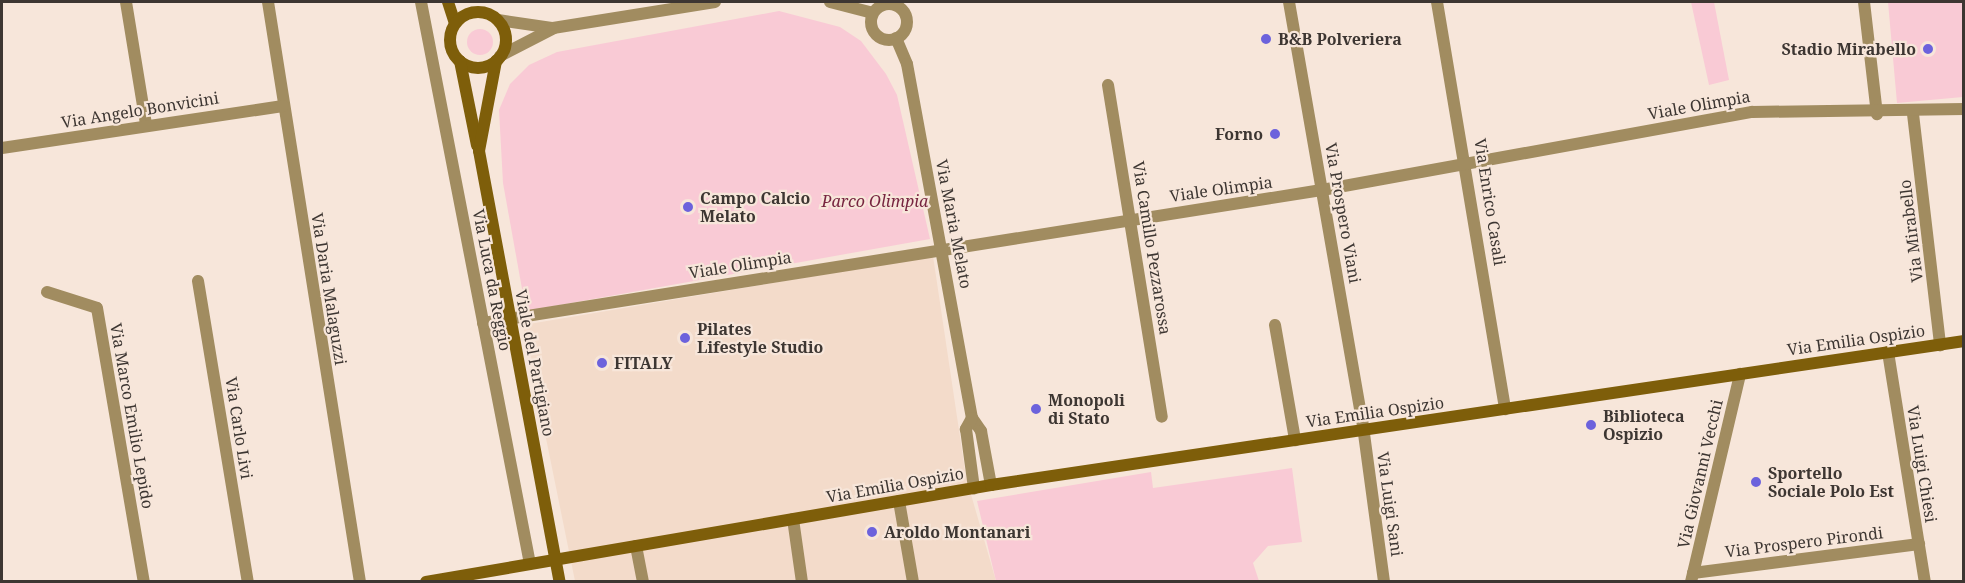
<!DOCTYPE html>
<style>
body{margin:0}
#map{position:relative;width:1965px;height:583px;overflow:hidden;background:#f7e6da;font-family:"Noto Serif",serif}
div>[style]{position:absolute}
.built>*{inset:0;background:#f3dbca}
.green>*{inset:0;background:#f9cad5}
.round{border-radius:50%}
.minor>*{height:12px;margin:-6px;padding:0 6px;transform-origin:6px;border-radius:6px;background:#a18c60}
.tertiary>*{height:12px;margin:-6px;padding:0 6px;transform-origin:6px;border-radius:6px;background:#a18c60}
.tertiary>.ring{margin:-6px;padding:0;box-sizing:content-box;background:none;border:12px solid #a18c60;border-radius:50%}
.secondary>*{height:12px;margin:-6px;padding:0 6px;transform-origin:6px;border-radius:6px;background:#7e5e0a}
.secondary>.ring{margin:-6px;padding:0;box-sizing:content-box;background:none;border:12px solid #7e5e0a;border-radius:50%}
.secondary-bridge>*{height:12px;margin:-6px;padding:0 6px;transform-origin:6px;border-radius:6px;background:#7e5e0a}
.dots>*{width:16px;height:16px;translate:-50% -50%;box-sizing:border-box;border:3px solid #f7e6da;border-radius:50%}
span{translate:-50% -50%;white-space:nowrap;text-align:center;line-height:1.15;-webkit-text-stroke:4.5px #f7e6da;paint-order:stroke}
.poi-label{font-size:16px;color:#3d3632;font-weight:700}
.left{translate:0 -50%;text-align:left}
.right{translate:-100% -50%;text-align:right}
.street-label{font-size:16px;color:#3d3632}
.park-label{font-size:16px;color:#772540;font-style:italic}
.frame{position:absolute;inset:0;border:3px solid #3d3632;pointer-events:none}
</style>
<div id="map">
<div class="built">
<i style="clip-path:polygon(933px 256px,966px 477px,996px 581px,575px 581px,523px 325px)"></i>
</div>
<div class="green">
<i style="clip-path:polygon(1691px 2px,1714px 2px,1729px 80px,1709px 85px)"></i>
<i style="clip-path:polygon(1888px 2px,1963px 2px,1963px 97px,1897px 103px)"></i>
<i style="clip-path:polygon(779px 11px,840px 27px,861px 41px,886px 74px,897px 95px,930px 239px,526px 311px,503px 183px,499px 110px,510px 84px,529px 65px,557px 52px)"></i>
<i class="round" style="left:467px;top:29px;width:26px;height:26px"></i>
<i style="clip-path:polygon(1292px 468px,1302px 542px,1268px 546px,1253px 563px,1259px 581px,996px 581px,977px 501px,1151px 472px,1153px 488px)"></i>
</div>
<div class="minor">
<i style="left:126px;top:2px;width:124px;rotate:80.7deg"></i>
<i style="left:268px;top:2px;width:587px;rotate:80.99deg"></i>
<i style="left:421px;top:2px;width:572px;rotate:79.02deg"></i>
<i style="left:1289px;top:2px;width:423px;rotate:80.1deg"></i>
<i style="left:1362px;top:419px;width:164px;rotate:82.3deg"></i>
<i style="left:1437px;top:2px;width:413px;rotate:80.5deg"></i>
<i style="left:1864px;top:2px;width:113px;rotate:83.4deg"></i>
<i style="left:891px;top:4px;width:2px;rotate:-90deg"></i>
<i style="left:1108px;top:85px;width:336px;rotate:80.8deg"></i>
<i style="left:1913px;top:114px;width:233px;rotate:83.3deg"></i>
<i style="left:2px;top:148px;width:284px;rotate:-8.5deg"></i>
<i style="left:198px;top:281px;width:305px;rotate:80.6deg"></i>
<i style="left:47px;top:292px;width:52px;rotate:17.7deg"></i>
<i style="left:97px;top:308px;width:278px;rotate:80.3deg"></i>
<i style="left:483px;top:323px;width:849px;rotate:-9.01deg"></i>
<i style="left:1322px;top:190px;width:437px;rotate:-10.3deg"></i>
<i style="left:1752px;top:112px;width:212px;rotate:-0.8deg"></i>
<i style="left:1275px;top:325px;width:117px;rotate:80.1deg"></i>
<i style="left:1888px;top:352px;width:233px;rotate:80.9deg"></i>
<i style="left:899px;top:501px;width:82px;rotate:80.2deg"></i>
<i style="left:793px;top:519px;width:64px;rotate:81.9deg"></i>
<i style="left:636px;top:546px;width:37px;rotate:79deg"></i>
<i style="left:1693px;top:573px;width:228px;rotate:-7.3deg"></i>
<i style="left:1691px;top:582px;width:214px;rotate:-76.7deg"></i>
</div>
<div class="tertiary">
<i style="left:830px;top:2px;width:44px;rotate:14.3deg"></i>
<i class="ring" style="left:871px;top:4px;width:24px;height:24px"></i>
<i style="left:498px;top:20px;width:56px;rotate:8.3deg"></i>
<i style="left:553px;top:28px;width:164px;rotate:-9.1deg"></i>
<i style="left:896px;top:38px;width:28px;rotate:67deg"></i>
<i style="left:907px;top:64px;width:360px;rotate:79.6deg"></i>
<i style="left:972px;top:418px;width:16px;rotate:55deg"></i>
<i style="left:981px;top:431px;width:55px;rotate:79.5deg"></i>
<i style="left:500px;top:56px;width:59px;rotate:-27.4deg"></i>
<i style="left:972px;top:418px;width:13px;rotate:119deg"></i>
<i style="left:966px;top:429px;width:60px;rotate:82.3deg"></i>
</div>
<div class="secondary">
<i style="left:448px;top:2px;width:22px;rotate:72deg"></i>
<i class="ring" style="left:450px;top:12px;width:44px;height:44px"></i>
<i style="left:460px;top:61px;width:86px;rotate:78.6deg"></i>
<i style="left:479px;top:151px;width:92px;rotate:-79.3deg"></i>
<i style="left:426px;top:582px;width:573px;rotate:-9.74deg"></i>
<i style="left:991px;top:485px;width:984px;rotate:-8.42deg"></i>
</div>
<div class="secondary-bridge">
<i style="left:479px;top:151px;width:439px;rotate:79.4deg"></i>
</div>
<div class="dots">
<i style="left:1266px;top:39px;background:#6c62dc"></i>
<i style="left:1928px;top:49px;background:#6c62dc"></i>
<i style="left:1275px;top:134px;background:#6c62dc"></i>
<i style="left:688px;top:207px;background:#6c62dc"></i>
<i style="left:685px;top:338px;background:#6c62dc"></i>
<i style="left:602px;top:363px;background:#6c62dc"></i>
<i style="left:1036px;top:409px;background:#6c62dc"></i>
<i style="left:1591px;top:425px;background:#6c62dc"></i>
<i style="left:1756px;top:482px;background:#6c62dc"></i>
<i style="left:872px;top:532px;background:#6c62dc"></i>
</div>
<div class="poi-label">
<span class="left" style="left:1278px;top:39px">B&amp;B Polveriera</span>
<span class="right" style="left:1916px;top:49px">Stadio Mirabello</span>
<span class="right" style="left:1263px;top:134px">Forno</span>
<span class="left" style="left:700px;top:207px">Campo Calcio<br>Melato</span>
<span class="left" style="left:697px;top:338px">Pilates<br>Lifestyle Studio</span>
<span class="left" style="left:614px;top:363px">FITALY</span>
<span class="left" style="left:1048px;top:409px">Monopoli<br>di Stato</span>
<span class="left" style="left:1603px;top:425px">Biblioteca<br>Ospizio</span>
<span class="left" style="left:1768px;top:482px">Sportello<br>Sociale Polo Est</span>
<span class="left" style="left:884px;top:532px">Aroldo Montanari</span>
</div>
<div class="street-label">
<span style="left:1699px;top:105px;rotate:-10deg">Viale Olimpia</span>
<span style="left:140px;top:110px;rotate:-9deg">Via Angelo Bonvicini</span>
<span style="left:1221px;top:189px;rotate:-8deg">Viale Olimpia</span>
<span style="left:1490px;top:202px;rotate:81deg">Via Enrico Casali</span>
<span style="left:1343px;top:213px;rotate:80deg">Via Prospero Viani</span>
<span style="left:954px;top:224px;rotate:79deg">Via Maria Melato</span>
<span style="left:1911px;top:231px;rotate:-97deg">Via Mirabello</span>
<span style="left:1152px;top:248px;rotate:81deg">Via Camillo Pezzarossa</span>
<span style="left:740px;top:265px;rotate:-9deg">Viale Olimpia</span>
<span style="left:492px;top:280px;rotate:79deg">Via Luca da Reggio</span>
<span style="left:329px;top:289px;rotate:81deg">Via Daria Malaguzzi</span>
<span style="left:1856px;top:340px;rotate:-8deg">Via Emilia Ospizio</span>
<span style="left:535px;top:363px;rotate:79deg">Viale del Partigiano</span>
<span style="left:1375px;top:412px;rotate:-8deg">Via Emilia Ospizio</span>
<span style="left:132px;top:416px;rotate:80deg">Via Marco Emilio Lepido</span>
<span style="left:239px;top:428px;rotate:81deg">Via Carlo Livi</span>
<span style="left:1922px;top:464px;rotate:81deg">Via Luigi Chiesi</span>
<span style="left:1700px;top:474px;rotate:-77deg">Via Giovanni Vecchi</span>
<span style="left:895px;top:485px;rotate:-10deg">Via Emilia Ospizio</span>
<span style="left:1390px;top:504px;rotate:82deg">Via Luigi Sani</span>
<span style="left:1804px;top:542px;rotate:-7deg">Via Prospero Pirondi</span>
</div>
<div class="park-label">
<span style="left:875px;top:201px">Parco Olimpia</span>
</div>
<div class="frame"></div>
</div>
